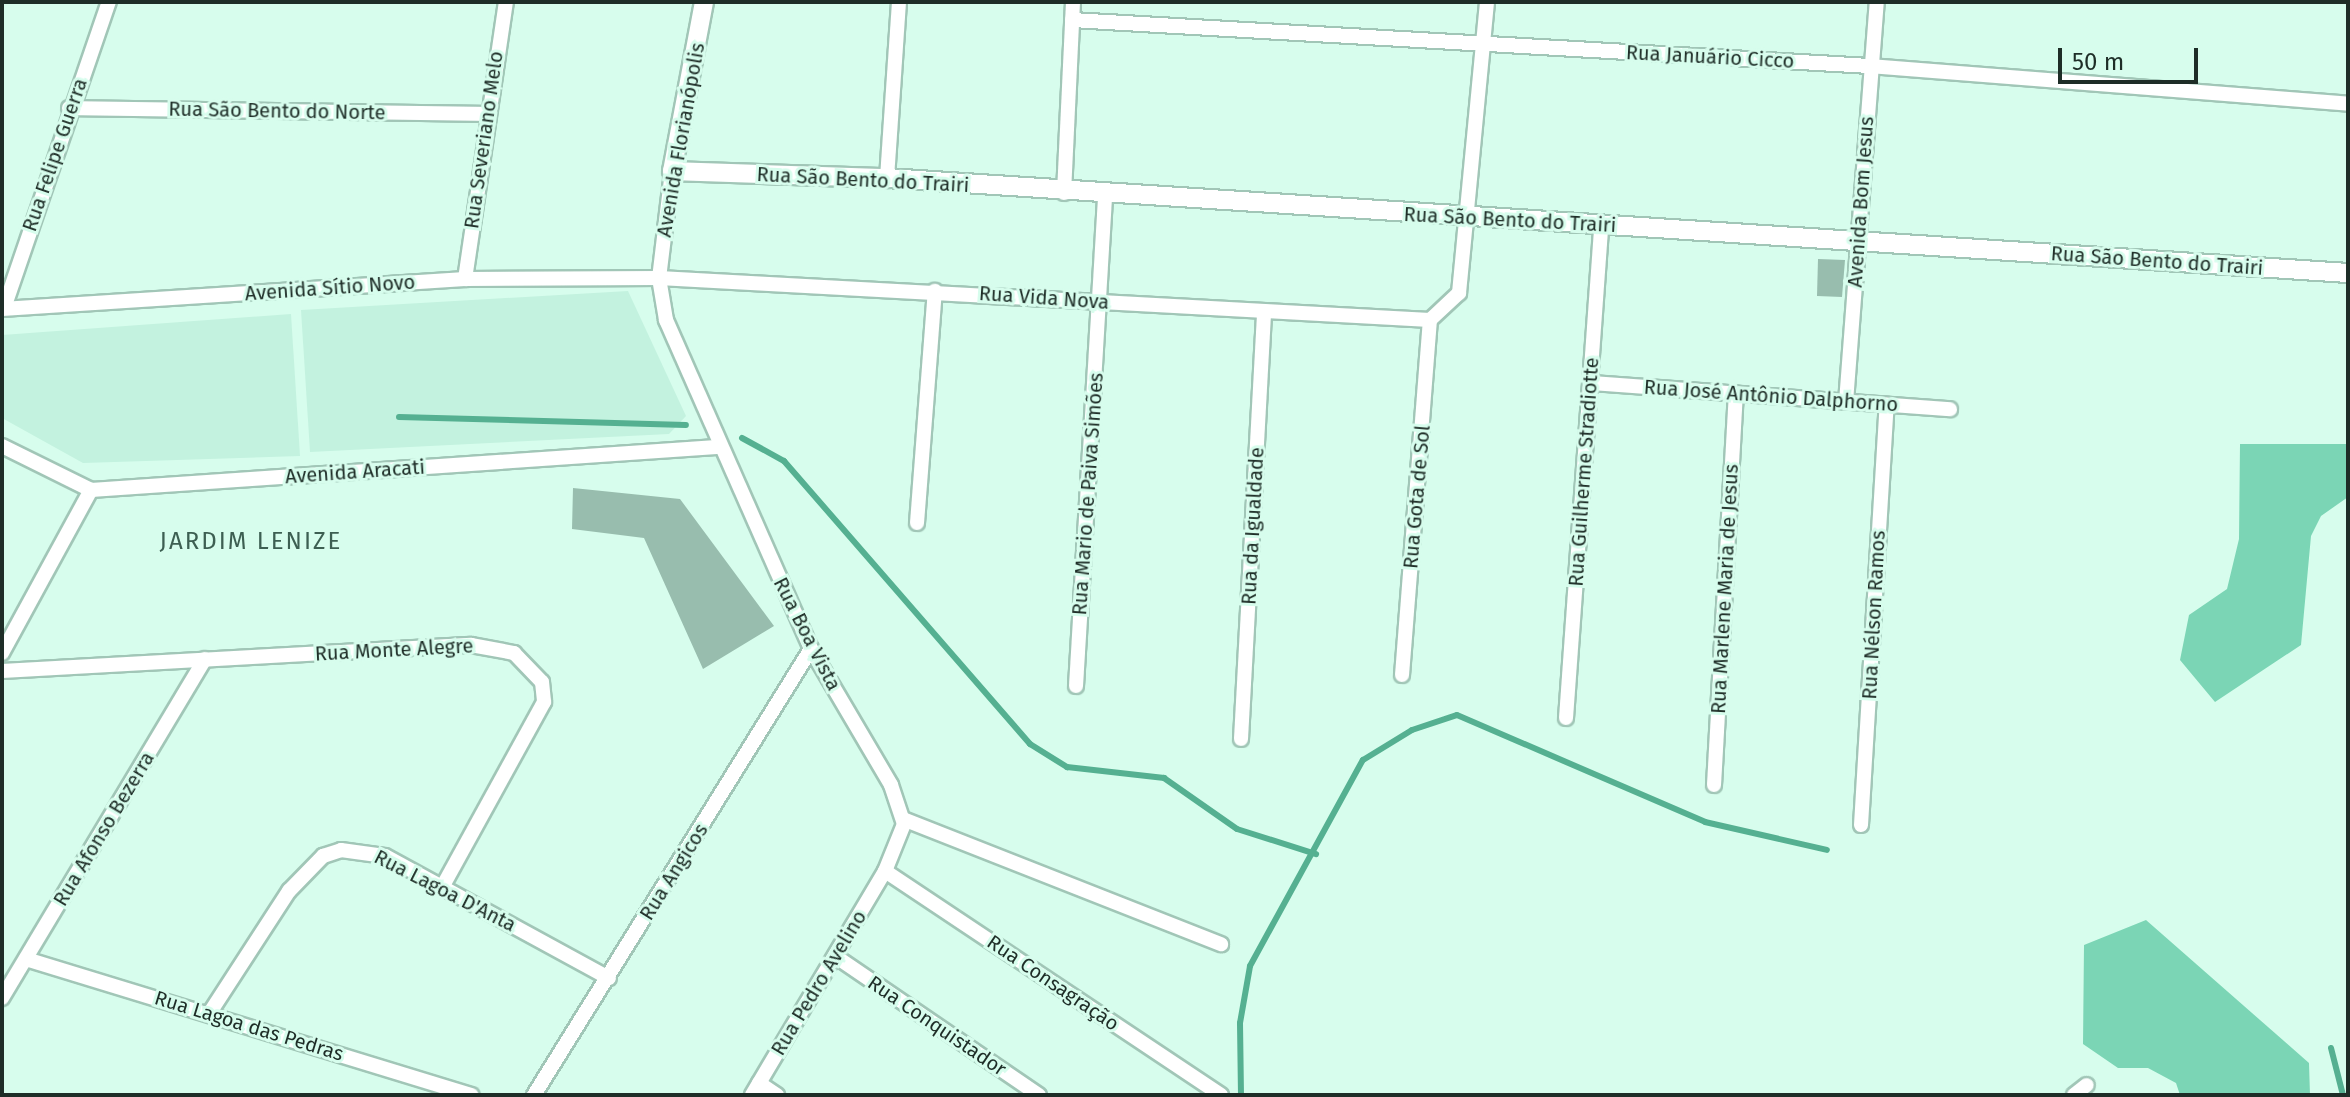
<!DOCTYPE html>
<meta charset="utf-8">
<style>
body{margin:0}
#map{position:relative;width:2350px;height:1097px;overflow:hidden;background:#d7fded;font-family:"Fira Sans",sans-serif}
div>[style]{position:absolute}
.built>*{inset:0;background:#c3f2df}
.forest>*{inset:0;background:#7bd5b5}
.stream>*{height:6px;margin:-3px;padding:0 3px;transform-origin:3px;border-radius:3px;background:#55b091}
.building>*{inset:0;background:#98bdae}
.roads{filter:drop-shadow(2px 0 #a1c6b7) drop-shadow(-2px 0 #a1c6b7) drop-shadow(0 2px #a1c6b7) drop-shadow(0 -2px #a1c6b7)}
.minor>*{height:14px;margin:-7px;padding:0 7px;transform-origin:7px;border-radius:7px;background:#fff}
.tertiary>*{height:18px;margin:-9px;padding:0 9px;transform-origin:9px;border-radius:9px;background:#fff}
span{translate:-50% -50%;white-space:nowrap;text-align:center;line-height:1.15;-webkit-text-stroke:6px #d7fded;paint-order:stroke}
.street-label{font-size:20px;color:#1e2d27}
.quarter-label{font-size:24px;color:#3d5f52;letter-spacing:2px}
.frame{position:absolute;inset:0;border:4px solid #1e2d27;pointer-events:none}
.scale{position:absolute;left:2058px;top:48px;width:140px;height:36px;box-sizing:border-box;border:4px solid #1e2d27;border-top:0;padding-left:10px;font-size:24px;line-height:28px;white-space:nowrap;color:#1e2d27;-webkit-text-stroke:6px #d7fded;paint-order:stroke}
</style>
<div id="map">
<div class="built">
<i style="clip-path:polygon(628px 291px,686px 416px,669px 434px,310px 452px,301px 310px)"></i>
<i style="clip-path:polygon(291px 314px,300px 456px,83px 463px,2px 418px,2px 335px)"></i>
</div>
<div class="forest">
<i style="clip-path:polygon(2240px 444px,2348px 444px,2348px 497px,2321px 516px,2311px 536px,2301px 645px,2215px 702px,2180px 660px,2189px 615px,2227px 589px,2239px 539px)"></i>
<i style="clip-path:polygon(2146px 920px,2309px 1063px,2310px 1095px,2180px 1095px,2176px 1083px,2148px 1068px,2118px 1068px,2083px 1044px,2084px 945px)"></i>
</div>
<div class="stream">
<i style="left:399px;top:417px;width:287px;rotate:1.6deg"></i>
<i style="left:742px;top:438px;width:48px;rotate:28.7deg"></i>
<i style="left:784px;top:461px;width:375px;rotate:49deg"></i>
<i style="left:1030px;top:744px;width:44px;rotate:31.9deg"></i>
<i style="left:1067px;top:767px;width:98px;rotate:6.5deg"></i>
<i style="left:1164px;top:778px;width:89px;rotate:34.9deg"></i>
<i style="left:1237px;top:829px;width:83px;rotate:17.6deg"></i>
<i style="left:2331px;top:1048px;width:49px;rotate:75.7deg"></i>
<i style="left:1241px;top:1095px;width:72px;rotate:-90.8deg"></i>
<i style="left:1240px;top:1023px;width:58px;rotate:-80deg"></i>
<i style="left:1250px;top:966px;width:235px;rotate:-61.3deg"></i>
<i style="left:1363px;top:760px;width:57px;rotate:-31.5deg"></i>
<i style="left:1412px;top:730px;width:47px;rotate:-18.4deg"></i>
<i style="left:1457px;top:715px;width:270px;rotate:23.3deg"></i>
<i style="left:1705px;top:822px;width:125px;rotate:12.9deg"></i>
</div>
<div class="building">
<i style="clip-path:polygon(1818px 259px,1845px 260px,1842px 297px,1817px 296px)"></i>
<i style="clip-path:polygon(573px 488px,680px 499px,774px 626px,703px 669px,644px 538px,572px 529px)"></i>
</div>
<div class="roads">
<div class="minor">
<i style="left:1072px;top:20px;width:799px;rotate:3.3deg"></i>
<i style="left:1870px;top:66px;width:480px;rotate:4.5deg"></i>
<i style="left:69px;top:108px;width:416px;rotate:0.8deg"></i>
<i style="left:672px;top:171px;width:108px;rotate:96.9deg"></i>
<i style="left:659px;top:278px;width:43px;rotate:80.5deg"></i>
<i style="left:666px;top:320px;width:360px;rotate:66.2deg"></i>
<i style="left:811px;top:649px;width:158px;rotate:59.5deg"></i>
<i style="left:891px;top:785px;width:41px;rotate:71.6deg"></i>
<i style="left:904px;top:824px;width:51px;rotate:112deg"></i>
<i style="left:885px;top:871px;width:261px;rotate:120.7deg"></i>
<i style="left:887px;top:178px;width:176px;rotate:-86.1deg"></i>
<i style="left:1064px;top:193px;width:191px;rotate:-87.3deg"></i>
<i style="left:465px;top:279px;width:280px;rotate:-81.6deg"></i>
<i style="left:4px;top:308px;width:324px;rotate:-71.1deg"></i>
<i style="left:2px;top:309px;width:464px;rotate:-3.7deg"></i>
<i style="left:465px;top:279px;width:194px;rotate:-0.3deg"></i>
<i style="left:659px;top:278px;width:772px;rotate:3.12deg"></i>
<i style="left:1430px;top:320px;width:40px;rotate:-43deg"></i>
<i style="left:1459px;top:293px;width:292px;rotate:-84.5deg"></i>
<i style="left:1592px;top:383px;width:359px;rotate:4.2deg"></i>
<i style="left:1846px;top:402px;width:401px;rotate:-85.6deg"></i>
<i style="left:2px;top:446px;width:99px;rotate:26.3deg"></i>
<i style="left:91px;top:490px;width:627px;rotate:-3.93deg"></i>
<i style="left:917px;top:523px;width:233px;rotate:-85.6deg"></i>
<i style="left:2px;top:653px;width:186px;rotate:-61.4deg"></i>
<i style="left:2px;top:671px;width:470px;rotate:-3.2deg"></i>
<i style="left:471px;top:645px;width:44px;rotate:10.5deg"></i>
<i style="left:514px;top:653px;width:40px;rotate:46deg"></i>
<i style="left:542px;top:682px;width:20px;rotate:84deg"></i>
<i style="left:544px;top:702px;width:210px;rotate:118.8deg"></i>
<i style="left:1402px;top:675px;width:356px;rotate:-85.5deg"></i>
<i style="left:1076px;top:686px;width:492px;rotate:-86.6deg"></i>
<i style="left:1566px;top:718px;width:493px;rotate:-85.9deg"></i>
<i style="left:1241px;top:739px;width:427px;rotate:-86.9deg"></i>
<i style="left:1714px;top:785px;width:392px;rotate:-86.8deg"></i>
<i style="left:903px;top:819px;width:342px;rotate:21.5deg"></i>
<i style="left:1861px;top:825px;width:421px;rotate:-86.5deg"></i>
<i style="left:885px;top:871px;width:404px;rotate:33.7deg"></i>
<i style="left:835px;top:956px;width:247px;rotate:34.3deg"></i>
<i style="left:26px;top:959px;width:466px;rotate:17deg"></i>
<i style="left:2px;top:998px;width:395px;rotate:-59.1deg"></i>
<i style="left:209px;top:1014px;width:147px;rotate:-57deg"></i>
<i style="left:289px;top:891px;width:49px;rotate:-45.8deg"></i>
<i style="left:323px;top:856px;width:19px;rotate:-18deg"></i>
<i style="left:341px;top:850px;width:44px;rotate:7.8deg"></i>
<i style="left:385px;top:856px;width:255px;rotate:28.6deg"></i>
<i style="left:759px;top:1083px;width:22px;rotate:34deg"></i>
<i style="left:534px;top:1095px;width:525px;rotate:-58.16deg"></i>
<i style="left:2074px;top:1095px;width:16px;rotate:-38deg"></i>
</div>
<div class="tertiary">
<i style="left:704px;top:2px;width:172px;rotate:100.7deg"></i>
<i style="left:672px;top:171px;width:215px;rotate:1.9deg"></i>
<i style="left:887px;top:178px;width:1464px;rotate:3.72deg"></i>
</div>
</div>
<div class="street-label">
<span style="left:1710px;top:57px;rotate:3deg">Rua Januário Cicco</span>
<span style="left:277px;top:111px;rotate:1deg">Rua São Bento do Norte</span>
<span style="left:484px;top:140px;rotate:-82deg">Rua Severiano Melo</span>
<span style="left:681px;top:140px;rotate:-80deg">Avenida Florianópolis</span>
<span style="left:55px;top:155px;rotate:-71deg">Rua Felipe Guerra</span>
<span style="left:863px;top:180px;rotate:3deg">Rua São Bento do Trairi</span>
<span style="left:1861px;top:202px;rotate:-86deg">Avenida Bom Jesus</span>
<span style="left:1510px;top:220px;rotate:3deg">Rua São Bento do Trairi</span>
<span style="left:2157px;top:261px;rotate:4deg">Rua São Bento do Trairi</span>
<span style="left:330px;top:288px;rotate:-4deg">Avenida Sítio Novo</span>
<span style="left:1044px;top:298px;rotate:4deg">Rua Vida Nova</span>
<span style="left:1771px;top:396px;rotate:4deg">Rua José Antônio Dalphorno</span>
<span style="left:355px;top:472px;rotate:-4deg">Avenida Aracati</span>
<span style="left:1584px;top:472px;rotate:-86deg">Rua Guilherme Stradiotte</span>
<span style="left:1088px;top:494px;rotate:-86deg">Rua Mario de Paiva Simões</span>
<span style="left:1417px;top:497px;rotate:-85deg">Rua Gota de Sol</span>
<span style="left:1253px;top:526px;rotate:-87deg">Rua da Igualdade</span>
<span style="left:1725px;top:589px;rotate:-87deg">Rua Marlene Maria de Jesus</span>
<span style="left:1874px;top:615px;rotate:-87deg">Rua Nélson Ramos</span>
<span style="left:807px;top:634px;rotate:63deg">Rua Boa Vista</span>
<span style="left:394px;top:650px;rotate:-3deg">Rua Monte Alegre</span>
<span style="left:104px;top:829px;rotate:-59deg">Rua Afonso Bezerra</span>
<span style="left:674px;top:872px;rotate:-58deg">Rua Angicos</span>
<span style="left:445px;top:891px;rotate:27deg">Rua Lagoa D'Anta</span>
<span style="left:819px;top:983px;rotate:-59deg">Rua Pedro Avelino</span>
<span style="left:1053px;top:983px;rotate:34deg">Rua Consagração</span>
<span style="left:249px;top:1026px;rotate:17deg">Rua Lagoa das Pedras</span>
<span style="left:937px;top:1026px;rotate:34deg">Rua Conquistador</span>
</div>
<div class="quarter-label">
<span style="left:251px;top:542px">JARDIM LENIZE</span>
</div>
<div class="frame"></div>
<div class="scale">50 m</div>
</div>
